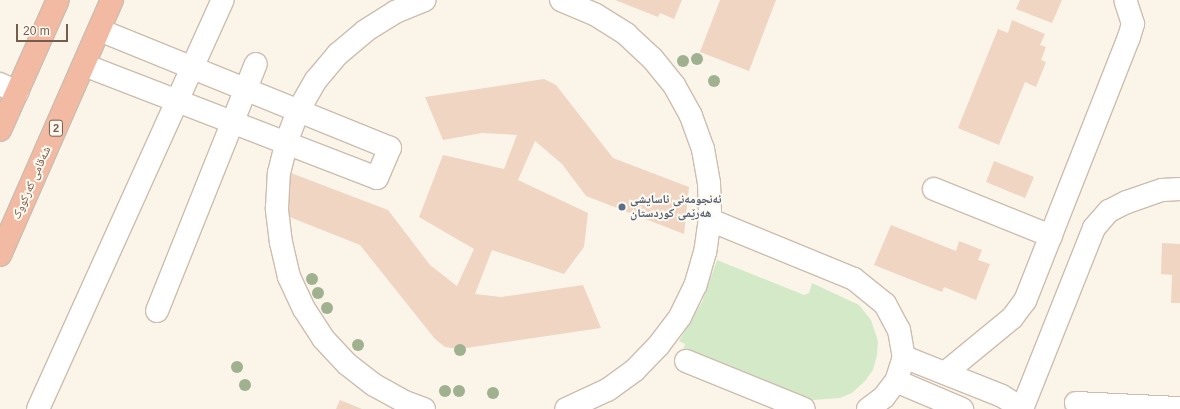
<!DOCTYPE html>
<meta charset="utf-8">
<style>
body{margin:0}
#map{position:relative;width:1180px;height:409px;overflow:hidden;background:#fbf5e9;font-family:Helvetica,"Noto Naskh Arabic",sans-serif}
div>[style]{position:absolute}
.green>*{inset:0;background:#d4e9c8}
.building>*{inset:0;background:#f0d5c2}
.roads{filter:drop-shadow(1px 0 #cdbdaf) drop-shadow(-1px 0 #cdbdaf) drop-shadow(0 1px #cdbdaf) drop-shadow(0 -1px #cdbdaf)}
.minor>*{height:22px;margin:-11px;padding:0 11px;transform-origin:11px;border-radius:11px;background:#fff}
.highway>*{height:22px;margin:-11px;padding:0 11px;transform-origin:11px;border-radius:11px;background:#f2baa3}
.trees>*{width:12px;height:12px;margin:-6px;border-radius:50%;background:#9fb18f}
.dots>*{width:11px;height:11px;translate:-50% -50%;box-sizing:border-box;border:2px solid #fef9ef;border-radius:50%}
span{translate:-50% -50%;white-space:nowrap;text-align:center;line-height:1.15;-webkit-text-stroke:4px #fef9ef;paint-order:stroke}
.shield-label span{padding:1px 3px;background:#fef9ef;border:1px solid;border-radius:3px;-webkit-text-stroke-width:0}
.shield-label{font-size:11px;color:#755d4e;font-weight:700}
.street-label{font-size:12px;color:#755d4e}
.service-label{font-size:12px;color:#4e5e75;font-weight:700}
.left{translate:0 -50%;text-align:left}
.scale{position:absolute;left:16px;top:24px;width:52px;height:18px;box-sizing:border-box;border:2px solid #755d4e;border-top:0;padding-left:5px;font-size:12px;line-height:14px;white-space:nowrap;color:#755d4e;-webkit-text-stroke:3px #fef9ef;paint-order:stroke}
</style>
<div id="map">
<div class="green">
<i style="clip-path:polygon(717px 260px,804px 295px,809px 293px,812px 283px,859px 305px,871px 320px,878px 341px,877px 355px,873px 370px,865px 381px,852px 393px,840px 398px,813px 400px,683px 350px,685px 344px,679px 341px,702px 302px)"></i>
</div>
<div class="building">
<i style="clip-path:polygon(615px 0,682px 0,674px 19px,660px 13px,658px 17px)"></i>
<i style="clip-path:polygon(720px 0,776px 0,749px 71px,700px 52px)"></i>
<i style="clip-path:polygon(1020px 0,1062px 0,1052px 23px,1016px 9px)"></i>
<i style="clip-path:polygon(1012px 20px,1045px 34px,1040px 45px,1046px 47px,1041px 60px,1046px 62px,1036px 87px,1025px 82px,999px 145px,958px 128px,998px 29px,1008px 33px)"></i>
<i style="clip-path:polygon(544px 79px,556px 85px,613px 158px,689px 187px,684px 234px,586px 196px,562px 164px,535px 141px,518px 180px,588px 213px,584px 247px,564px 274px,492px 250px,475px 294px,501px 297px,583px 285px,601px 328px,459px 349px,445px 347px,435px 339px,360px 245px,287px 216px,291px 173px,388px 210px,430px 265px,457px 286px,474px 249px,419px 217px,443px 155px,504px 169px,517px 135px,482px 133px,443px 140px,425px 97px)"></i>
<i style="clip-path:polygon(994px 161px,1034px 177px,1025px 198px,986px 182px)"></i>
<i style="clip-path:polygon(891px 225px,956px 251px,959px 241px,982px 250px,978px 260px,990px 264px,976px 300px,944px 287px,942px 292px,874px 265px)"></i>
<i style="clip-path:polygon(1162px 243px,1180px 244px,1180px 303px,1171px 303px,1172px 275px,1161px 274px)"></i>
<i style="clip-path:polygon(340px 400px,362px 409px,336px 409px)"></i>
</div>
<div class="roads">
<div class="minor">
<i style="left:561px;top:0;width:38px;rotate:23deg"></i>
<i style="left:596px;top:15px;width:36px;rotate:32deg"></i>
<i style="left:626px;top:34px;width:35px;rotate:43deg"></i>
<i style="left:652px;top:58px;width:35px;rotate:51deg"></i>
<i style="left:674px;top:85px;width:35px;rotate:61deg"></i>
<i style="left:691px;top:116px;width:35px;rotate:70deg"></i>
<i style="left:703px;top:149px;width:35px;rotate:80deg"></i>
<i style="left:709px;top:183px;width:35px;rotate:88deg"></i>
<i style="left:710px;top:218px;width:34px;rotate:98deg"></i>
<i style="left:705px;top:252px;width:35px;rotate:106deg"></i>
<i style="left:695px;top:286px;width:34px;rotate:116deg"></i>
<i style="left:680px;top:317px;width:35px;rotate:127deg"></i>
<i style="left:659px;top:345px;width:35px;rotate:134deg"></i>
<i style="left:635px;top:370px;width:34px;rotate:144deg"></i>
<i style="left:607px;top:390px;width:45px;rotate:155.1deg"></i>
<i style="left:84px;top:65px;width:314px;rotate:21.1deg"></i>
<i style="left:377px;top:178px;width:33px;rotate:-67deg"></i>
<i style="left:390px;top:148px;width:314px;rotate:-157.9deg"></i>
<i style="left:0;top:84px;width:19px;rotate:25deg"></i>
<i style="left:934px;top:189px;width:126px;rotate:21.9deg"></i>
<i style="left:710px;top:220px;width:156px;rotate:22.3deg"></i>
<i style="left:854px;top:279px;width:40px;rotate:39deg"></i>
<i style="left:885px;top:304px;width:30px;rotate:62deg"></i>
<i style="left:899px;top:330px;width:27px;rotate:80deg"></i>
<i style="left:904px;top:357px;width:25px;rotate:108deg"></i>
<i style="left:896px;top:381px;width:20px;rotate:127deg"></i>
<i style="left:884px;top:397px;width:20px;rotate:143deg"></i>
<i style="left:157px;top:311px;width:266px;rotate:-68.2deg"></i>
<i style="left:904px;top:357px;width:105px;rotate:21.7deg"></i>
<i style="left:1002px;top:396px;width:25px;rotate:32deg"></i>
<i style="left:686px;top:361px;width:127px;rotate:22.1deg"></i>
<i style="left:945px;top:373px;width:87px;rotate:-39.4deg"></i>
<i style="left:1012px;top:318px;width:21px;rotate:-53deg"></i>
<i style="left:1025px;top:301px;width:284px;rotate:-68.5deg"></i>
<i style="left:1129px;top:37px;width:14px;rotate:-73deg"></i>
<i style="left:1133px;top:24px;width:25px;rotate:-108deg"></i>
<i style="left:896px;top:381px;width:72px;rotate:23deg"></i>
<i style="left:1076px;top:403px;width:104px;rotate:2.8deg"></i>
<i style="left:38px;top:409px;width:449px;rotate:-65.7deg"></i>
<i style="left:424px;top:409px;width:20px;rotate:-160deg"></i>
<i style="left:405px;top:402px;width:35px;rotate:-151deg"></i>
<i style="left:374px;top:385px;width:34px;rotate:-142deg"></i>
<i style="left:347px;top:364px;width:35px;rotate:-133deg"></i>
<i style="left:323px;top:338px;width:35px;rotate:-123deg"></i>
<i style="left:304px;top:309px;width:35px;rotate:-115deg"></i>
<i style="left:289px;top:277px;width:35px;rotate:-103deg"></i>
<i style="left:281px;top:243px;width:35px;rotate:-97deg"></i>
<i style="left:277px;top:208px;width:35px;rotate:-87deg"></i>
<i style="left:279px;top:173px;width:34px;rotate:-76deg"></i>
<i style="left:287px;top:140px;width:31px;rotate:-69deg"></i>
<i style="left:298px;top:111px;width:36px;rotate:-60deg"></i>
<i style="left:316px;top:80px;width:34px;rotate:-50deg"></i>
<i style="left:338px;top:54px;width:35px;rotate:-40deg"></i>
<i style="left:365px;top:31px;width:36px;rotate:-32deg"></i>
<i style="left:395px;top:12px;width:32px;rotate:-22deg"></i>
<i style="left:1022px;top:409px;width:195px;rotate:-68.3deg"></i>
<i style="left:1094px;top:228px;width:23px;rotate:-49deg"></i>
<i style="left:1109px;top:211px;width:20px;rotate:-27deg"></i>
<i style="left:1127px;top:202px;width:37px;rotate:-19deg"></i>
<i style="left:1162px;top:190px;width:18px;rotate:-3deg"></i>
</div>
<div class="highway">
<i style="left:0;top:130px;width:142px;rotate:-66deg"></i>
<i style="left:0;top:255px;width:279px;rotate:-66.3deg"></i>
</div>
</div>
<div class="trees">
<i style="left:697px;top:59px"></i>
<i style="left:683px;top:61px"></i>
<i style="left:714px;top:81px"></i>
<i style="left:312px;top:279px"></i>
<i style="left:318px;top:293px"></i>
<i style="left:327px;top:308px"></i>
<i style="left:358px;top:345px"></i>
<i style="left:460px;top:350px"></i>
<i style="left:237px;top:367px"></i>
<i style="left:245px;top:385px"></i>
<i style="left:445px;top:391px"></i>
<i style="left:459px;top:391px"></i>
<i style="left:493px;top:393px"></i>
</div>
<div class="dots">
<i style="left:622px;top:207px;background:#5c6f8a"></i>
</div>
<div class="shield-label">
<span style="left:56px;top:128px">2</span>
</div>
<div class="street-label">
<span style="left:32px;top:183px;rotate:-66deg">شەقامی کەرکووک</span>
</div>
<div class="service-label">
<span class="left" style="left:630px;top:207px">ئەنجومەنی ئاسایشی<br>هەرێمی کوردستان</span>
</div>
<div class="scale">20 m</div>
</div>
